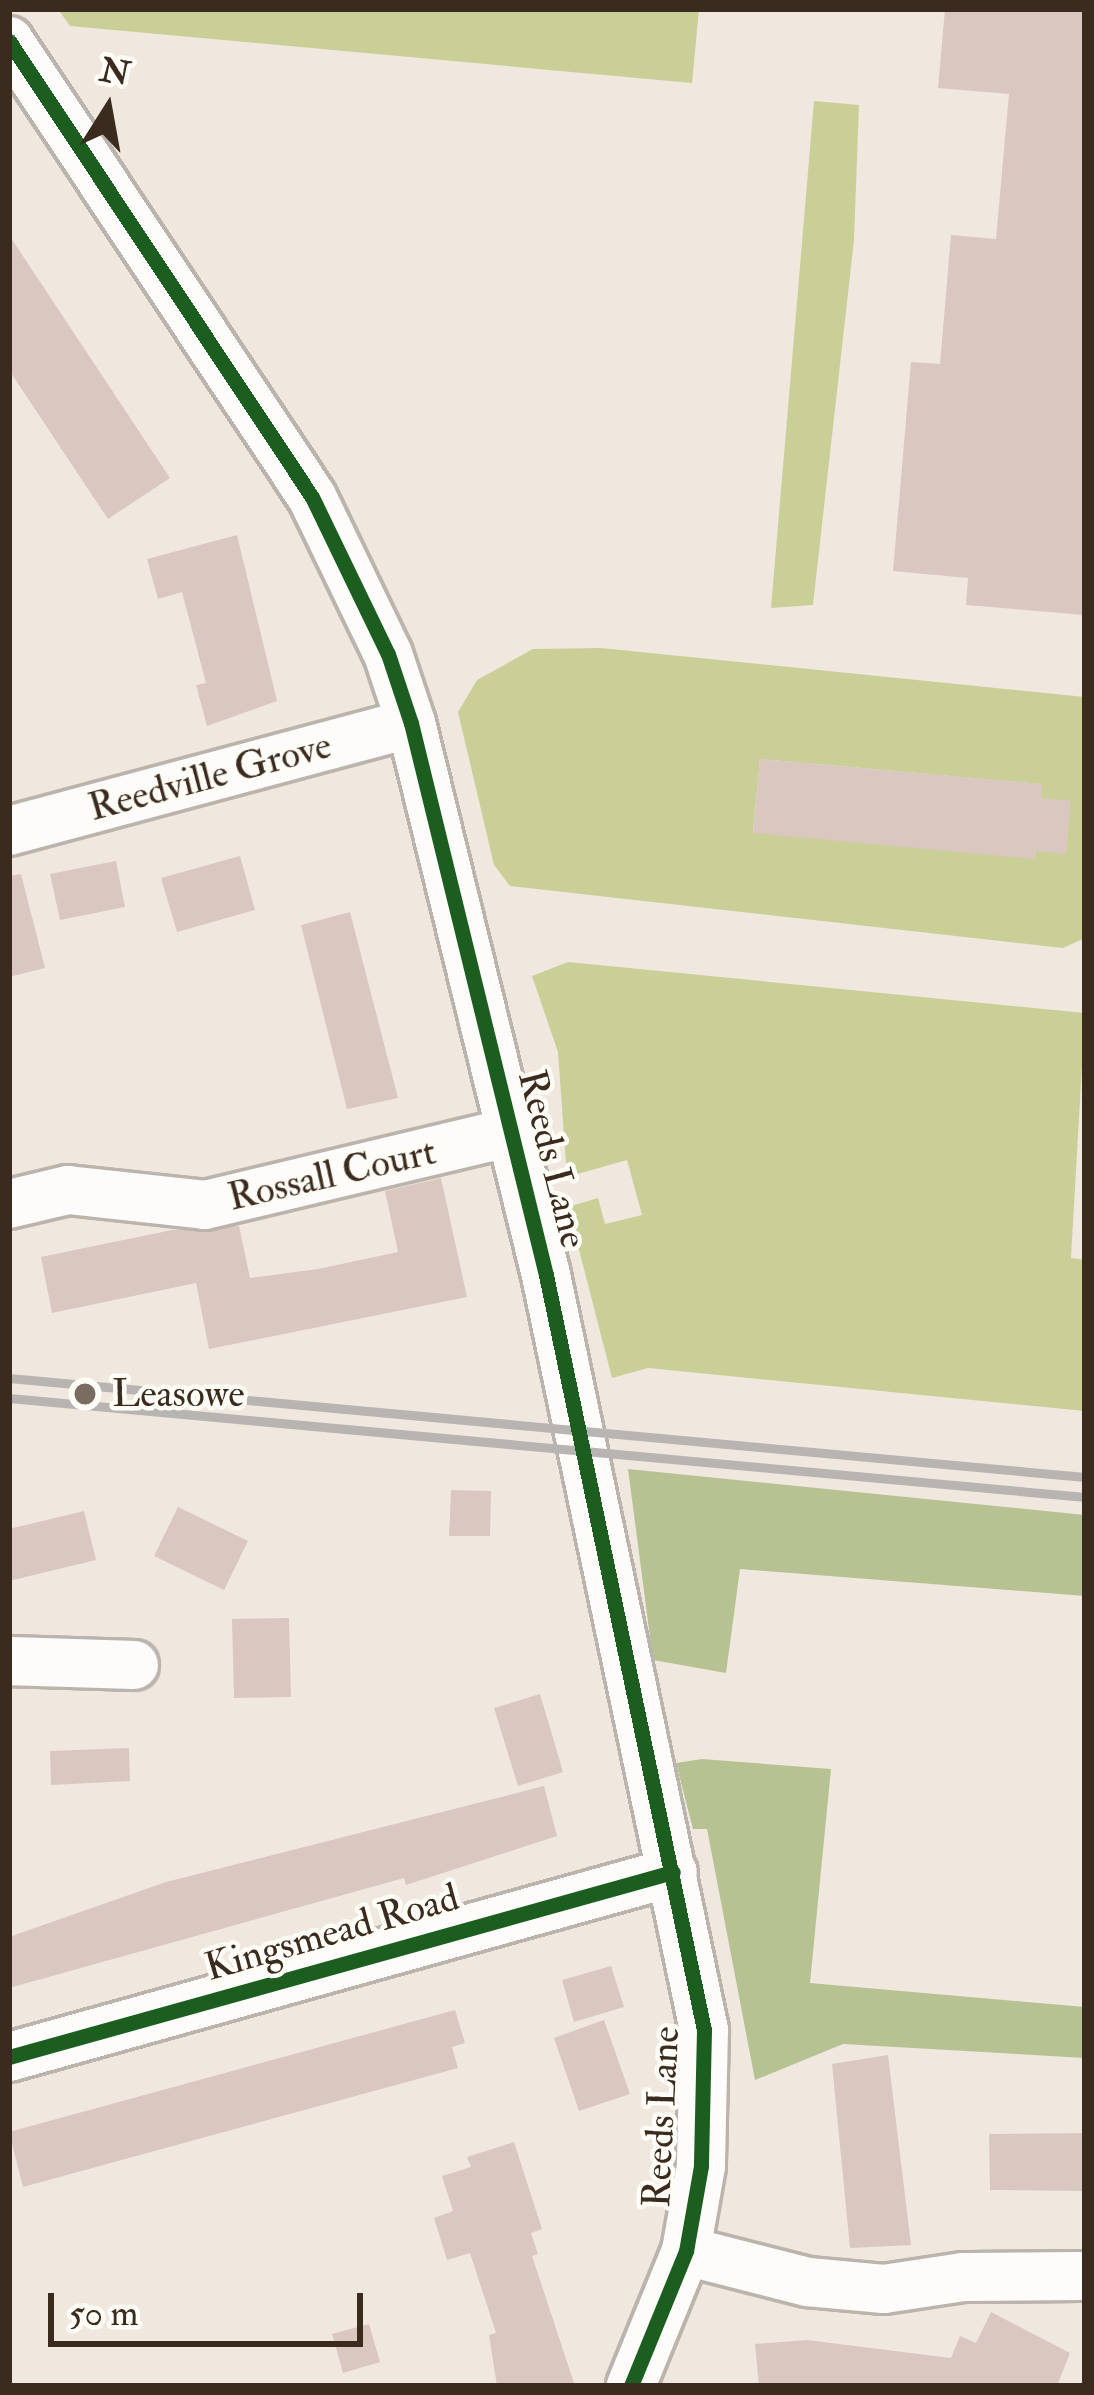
<!DOCTYPE html>
<style>
body{margin:0}
#map{position:relative;width:1094px;height:2395px;overflow:hidden;background:#f0e8de;font-family:"IM FELL Double Pica",serif}
div>[style]{position:absolute}
.green>*{inset:0;background:#cacf98}
.forest>*{inset:0;background:#b7c293}
.building>*{inset:0;background:#dac7c0}
.roads{filter:drop-shadow(3px 0 #bbb4ac) drop-shadow(-3px 0 #bbb4ac) drop-shadow(0 3px #bbb4ac) drop-shadow(0 -3px #bbb4ac)}
.minor>*{height:48px;margin:-24px;padding:0 24px;transform-origin:24px;border-radius:24px;background:#fdfcfa}
.rail>*{height:9px;margin:-4.5px;padding:0 4.5px;transform-origin:4.5px;border-radius:4.5px;background:#b7b4b1}
.cycleway>*{height:15px;margin:-7.5px;padding:0 7.5px;transform-origin:7.5px;border-radius:7.5px;background:#1b5e20}
.dots>*{width:33px;height:33px;translate:-50% -50%;box-sizing:border-box;border:6px solid #fdfcf7;border-radius:50%}
span{translate:-50% -50%;white-space:nowrap;text-align:center;line-height:1.15;-webkit-text-stroke:9px #fdfcf7;paint-order:stroke}
.street-label{font-size:39px;color:#3b2a1e}
.poi-label{font-size:39px;color:#3b2a1e}
.left{translate:0 -50%;text-align:left}
.frame{position:absolute;inset:0;border:12px solid #3b2a1e;pointer-events:none}
.north{position:absolute;left:48px;top:48px;width:120px;height:120px;-webkit-text-stroke:9px #fdfcf7;paint-order:stroke;rotate:11deg;font-size:33px;font-weight:700;line-height:48px;text-align:center;color:#3b2a1e}
.north::after{content:'';display:block;margin:auto;width:42px;height:54px;background:#3b2a1e;clip-path:polygon(50% 0,100% 100%,50% 72%,0 100%)}
.scale{position:absolute;left:48px;top:2293px;width:315px;height:54px;box-sizing:border-box;border:6px solid #3b2a1e;border-top:0;padding-left:15px;font-size:36px;line-height:42px;white-space:nowrap;color:#3b2a1e;-webkit-text-stroke:9px #fdfcf7;paint-order:stroke}
</style>
<div id="map">
<div class="green">
<i style="clip-path:polygon(58px 9px,699px 9px,692px 83px,70px 26px)"></i>
<i style="clip-path:polygon(814px 101px,859px 105px,854px 240px,813px 605px,771px 608px)"></i>
<i style="clip-path:polygon(evenodd,601px 648px,1085px 697px,1085px 938px,1063px 948px,510px 886px,494px 865px,458px 712px,477px 680px,533px 649px,601px 648px,760px 759px,1041px 784px,1035px 858px,753px 832px,760px 759px)"></i>
<i style="clip-path:polygon(568px 962px,1085px 1013px,1071px 1258px,1085px 1260px,1085px 1411px,648px 1368px,612px 1378px,568px 1207px,598px 1198px,605px 1224px,642px 1215px,627px 1160px,567px 1177px,558px 1052px,532px 976px)"></i>
</div>
<div class="forest">
<i style="clip-path:polygon(628px 1469px,1085px 1515px,1085px 1596px,740px 1569px,726px 1673px,653px 1660px)"></i>
<i style="clip-path:polygon(702px 1759px,831px 1769px,810px 1983px,1085px 2007px,1085px 2058px,843px 2044px,755px 2080px,707px 1829px,693px 1829px,676px 1763px)"></i>
</div>
<div class="building">
<i style="clip-path:polygon(945px 9px,1085px 9px,1085px 615px,966px 605px,968px 578px,893px 571px,911px 362px,940px 364px,951px 235px,996px 239px,1009px 94px,938px 88px)"></i>
<i style="clip-path:polygon(9px 235px,170px 478px,108px 519px,9px 370px)"></i>
<i style="clip-path:polygon(237px 535px,277px 701px,207px 726px,196px 685px,206px 683px,182px 592px,158px 599px,147px 559px)"></i>
<i style="clip-path:polygon(760px 759px,1042px 784px,1041px 798px,1071px 801px,1066px 854px,1036px 851px,1035px 859px,753px 833px)"></i>
<i style="clip-path:polygon(240px 856px,255px 910px,177px 932px,161px 878px)"></i>
<i style="clip-path:polygon(116px 861px,125px 907px,60px 920px,50px 874px)"></i>
<i style="clip-path:polygon(21px 874px,45px 968px,9px 977px,9px 876px)"></i>
<i style="clip-path:polygon(350px 912px,398px 1098px,347px 1109px,301px 925px)"></i>
<i style="clip-path:polygon(441px 1178px,467px 1297px,209px 1349px,196px 1283px,52px 1313px,41px 1257px,172px 1230px,239px 1226px,250px 1278px,318px 1269px,398px 1252px,385px 1191px)"></i>
<i style="clip-path:polygon(451px 1490px,491px 1491px,490px 1536px,449px 1536px)"></i>
<i style="clip-path:polygon(178px 1507px,248px 1541px,224px 1590px,154px 1556px)"></i>
<i style="clip-path:polygon(84px 1511px,96px 1560px,9px 1581px,9px 1529px)"></i>
<i style="clip-path:polygon(289px 1618px,291px 1697px,234px 1698px,232px 1619px)"></i>
<i style="clip-path:polygon(540px 1694px,563px 1772px,518px 1786px,494px 1708px)"></i>
<i style="clip-path:polygon(129px 1748px,130px 1781px,51px 1785px,50px 1751px)"></i>
<i style="clip-path:polygon(544px 1786px,557px 1836px,406px 1885px,404px 1878px,9px 1988px,9px 1937px,166px 1882px)"></i>
<i style="clip-path:polygon(611px 1966px,624px 2007px,574px 2022px,562px 1980px)"></i>
<i style="clip-path:polygon(455px 2010px,465px 2043px,452px 2047px,458px 2068px,23px 2187px,9px 2132px)"></i>
<i style="clip-path:polygon(604px 2020px,630px 2094px,579px 2111px,554px 2038px)"></i>
<i style="clip-path:polygon(888px 2055px,911px 2245px,850px 2248px,832px 2064px)"></i>
<i style="clip-path:polygon(1085px 2133px,1085px 2191px,990px 2190px,989px 2134px)"></i>
<i style="clip-path:polygon(514px 2142px,542px 2229px,531px 2233px,538px 2254px,532px 2256px,575px 2386px,497px 2386px,489px 2335px,496px 2333px,470px 2253px,447px 2260px,434px 2218px,453px 2211px,442px 2176px,471px 2167px,467px 2157px)"></i>
<i style="clip-path:polygon(991px 2312px,1070px 2353px,1057px 2386px,759px 2386px,755px 2344px,807px 2340px,951px 2358px,960px 2336px,976px 2343px)"></i>
<i style="clip-path:polygon(369px 2324px,380px 2362px,343px 2373px,332px 2334px)"></i>
</div>
<div class="roads">
<div class="minor">
<i style="left:9px;top:41px;width:547px;rotate:56.4deg"></i>
<i style="left:312px;top:497px;width:174px;rotate:64.2deg"></i>
<i style="left:388px;top:654px;width:73px;rotate:71.6deg"></i>
<i style="left:411px;top:723px;width:568px;rotate:76.26deg"></i>
<i style="left:546px;top:1275px;width:771px;rotate:78.18deg"></i>
<i style="left:704px;top:2030px;width:136px;rotate:91.3deg"></i>
<i style="left:701px;top:2166px;width:86px;rotate:100deg"></i>
<i style="left:686px;top:2251px;width:146px;rotate:112.2deg"></i>
<i style="left:9px;top:831px;width:416px;rotate:-15deg"></i>
<i style="left:9px;top:1204px;width:61px;rotate:-13.3deg"></i>
<i style="left:68px;top:1190px;width:138px;rotate:6.2deg"></i>
<i style="left:205px;top:1205px;width:315px;rotate:-13.4deg"></i>
<i style="left:9px;top:1661px;width:125px;rotate:1.8deg"></i>
<i style="left:9px;top:2057px;width:689px;rotate:-15.57deg"></i>
<i style="left:686px;top:2251px;width:126px;rotate:14.3deg"></i>
<i style="left:808px;top:2282px;width:76px;rotate:5.3deg"></i>
<i style="left:884px;top:2289px;width:80px;rotate:-8.6deg"></i>
<i style="left:963px;top:2277px;width:122px;rotate:-0.5deg"></i>
</div>
</div>
<div class="rail">
<i style="left:9px;top:1378px;width:1081px;rotate:5.26deg"></i>
<i style="left:9px;top:1398px;width:1081px;rotate:5.26deg"></i>
</div>
<div class="cycleway">
<i style="left:9px;top:41px;width:547px;rotate:56.4deg"></i>
<i style="left:312px;top:497px;width:174px;rotate:64.2deg"></i>
<i style="left:388px;top:654px;width:73px;rotate:71.6deg"></i>
<i style="left:411px;top:723px;width:568px;rotate:76.26deg"></i>
<i style="left:546px;top:1275px;width:771px;rotate:78.18deg"></i>
<i style="left:704px;top:2030px;width:136px;rotate:91.3deg"></i>
<i style="left:701px;top:2166px;width:86px;rotate:100deg"></i>
<i style="left:686px;top:2251px;width:146px;rotate:112.2deg"></i>
<i style="left:9px;top:2057px;width:689px;rotate:-15.57deg"></i>
</div>
<div class="dots">
<i style="left:85px;top:1394px;background:#7a6c61"></i>
</div>
<div class="street-label">
<span style="left:210px;top:777px;rotate:-15deg">Reedville Grove</span>
<span style="left:552px;top:1159px;rotate:76deg">Reeds Lane</span>
<span style="left:332px;top:1175px;rotate:-13deg">Rossall Court</span>
<span style="left:332px;top:1933px;rotate:-16deg">Kingsmead Road</span>
<span style="left:662px;top:2117px;rotate:-87deg">Reeds Lane</span>
</div>
<div class="poi-label">
<span class="left" style="left:112px;top:1394px">Leasowe</span>
</div>
<div class="frame"></div>
<div class="north">N</div>
<div class="scale">50 m</div>
</div>
